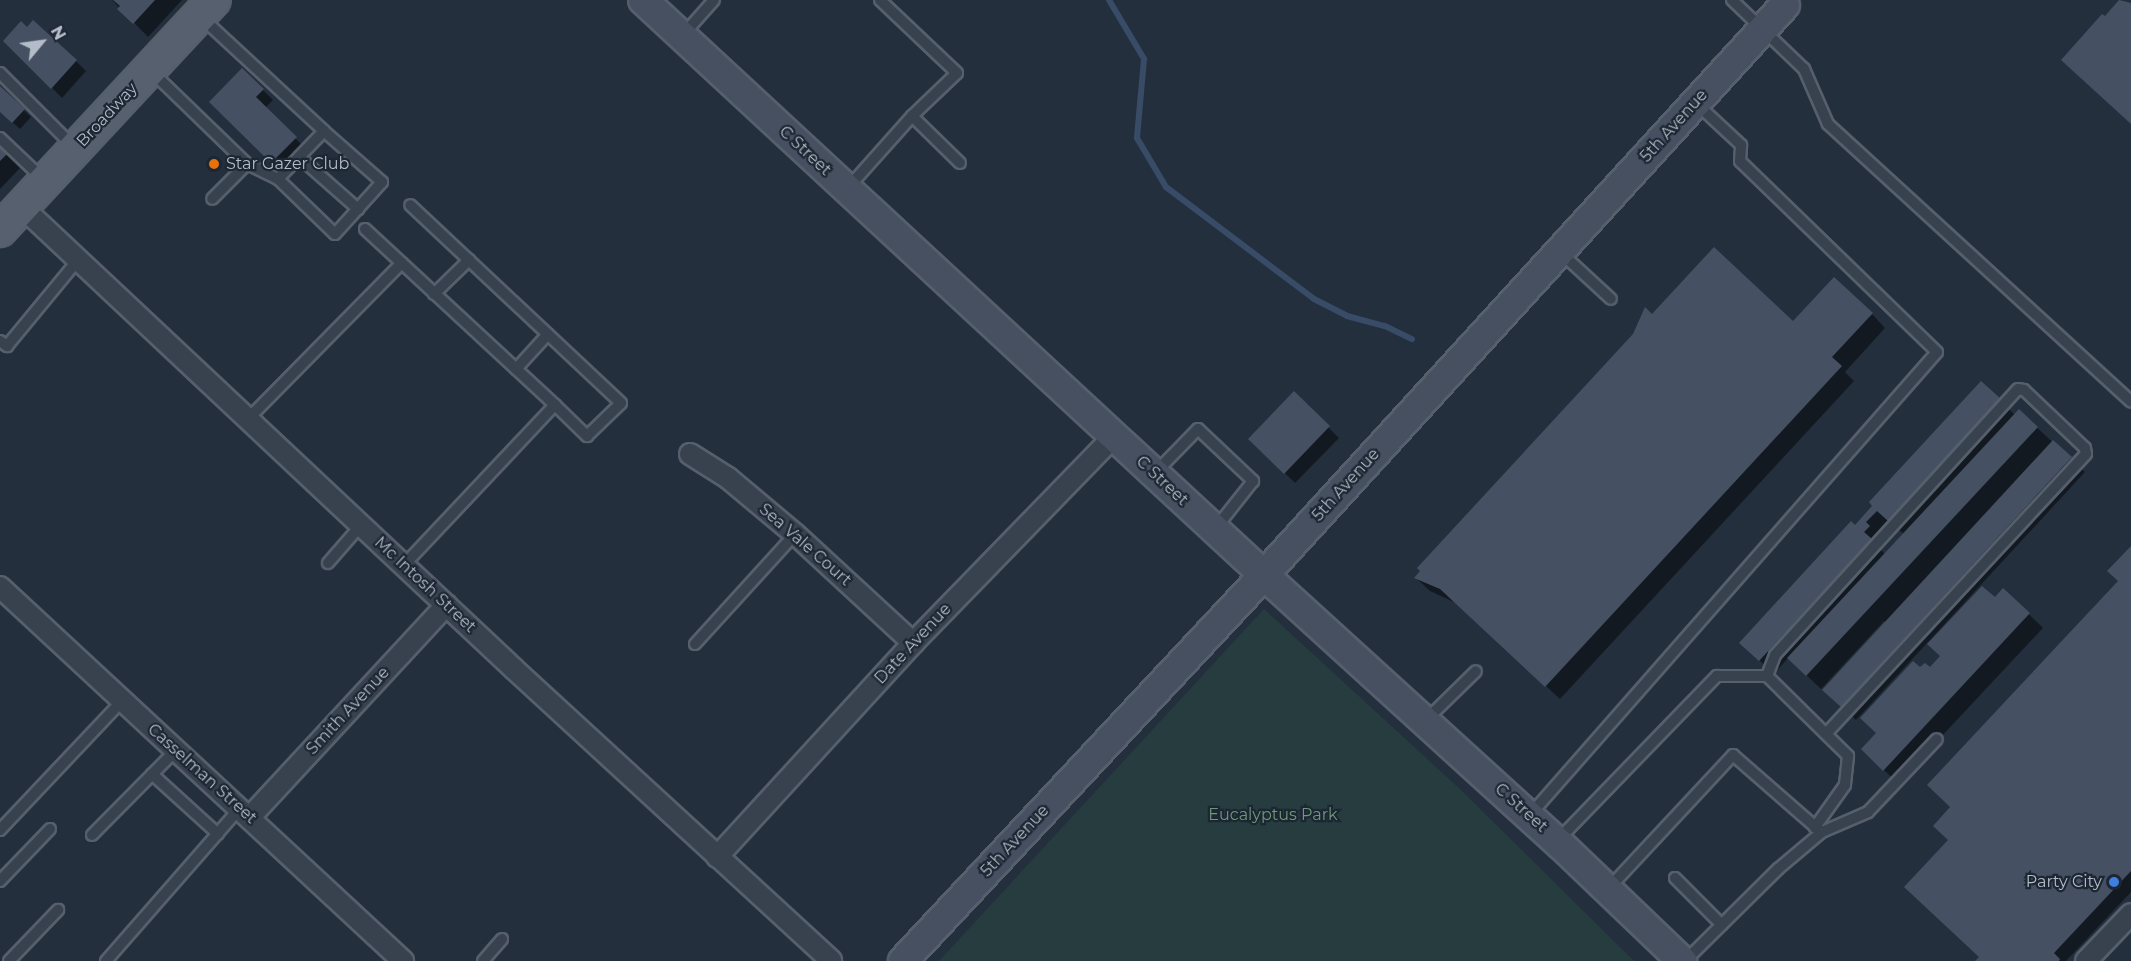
<!DOCTYPE html>
<style>
body{margin:0}
#map{position:relative;width:2131px;height:961px;overflow:hidden;background:#242f3e;font-family:Montserrat,sans-serif}
div>[style]{position:absolute}
.green>*{inset:0;background:#263c3f}
.shadow>*{inset:0;background:#0007}
.stream>*{height:6px;margin:-3px;padding:0 3px;transform-origin:3px;border-radius:3px;background:#394c67}
.building>*{inset:0;background:#455162}
.roads{filter:drop-shadow(2px 0 #565f6c) drop-shadow(-2px 0 #565f6c) drop-shadow(0 2px #565f6c) drop-shadow(0 -2px #565f6c)}
.lane>*{height:10px;margin:-5px;padding:0 5px;transform-origin:5px;border-radius:5px;background:#38414e}
.street>*{height:20px;margin:-10px;padding:0 10px;transform-origin:10px;border-radius:10px;background:#38414e}
.secondary>*{height:28px;margin:-14px;padding:0 14px;transform-origin:14px;border-radius:14px;background:#465061}
.primary>*{height:32px;margin:-16px;padding:0 16px;transform-origin:16px;border-radius:16px;background:#56606e}
.dots>*{width:16px;height:16px;translate:-50% -50%;box-sizing:border-box;border:3px solid #1d2633;border-radius:50%}
span{translate:-50% -50%;white-space:nowrap;text-align:center;line-height:1.15;-webkit-text-stroke:4.5px #1d2633;paint-order:stroke}
.street-label{font-size:16px;color:#b4bcc9}
.poi-label{font-size:16px;color:#b4bcc9}
.left{translate:0 -50%;text-align:left}
.right{translate:-100% -50%;text-align:right}
.park-label{font-size:16px;color:#6b9a76}
.north{position:absolute;left:12px;top:12px;width:60px;height:60px;-webkit-text-stroke:4px #1d2633;paint-order:stroke;rotate:61deg;font-size:16px;font-weight:700;line-height:24px;text-align:center;color:#b4bcc9}
.north::after{content:'';display:block;margin:auto;width:21px;height:27px;background:#b4bcc9;clip-path:polygon(50% 0,100% 100%,50% 72%,0 100%)}
</style>
<div id="map">
<div class="green">
<i style="clip-path:polygon(1264px 609px,1461px 790px,1634px 961px,939px 961px)"></i>
</div>
<div class="shadow">
<i style="clip-path:polygon(112px 0,182px 0,148px 37px)"></i>
<i style="clip-path:polygon(27px 29px,76px 61px,86px 71px,62px 98px,5px 41px)"></i>
<i style="clip-path:polygon(243px 70px,273px 100px,265px 108px,306px 149px,283px 172px,211px 102px)"></i>
<i style="clip-path:polygon(0 88px,31px 117px,20px 129px,0 111px)"></i>
<i style="clip-path:polygon(0 147px,20px 168px,0 189px)"></i>
<i style="clip-path:polygon(1872px 314px,1885px 328px,1845px 372px,1854px 381px,1560px 699px,1456px 603px,1430px 591px,1416px 578px,1652px 316px,1793px 323px)"></i>
<i style="clip-path:polygon(evenodd,1981px 383px,2015px 415px,2019px 411px,2085px 472px,1856px 720px,1838px 704px,1886px 623px,1884px 621px,1821px 689px,1788px 658px,1774px 674px,1755px 656px,1855px 527px,1981px 383px,1891px 523px,1904px 534px,1885px 554px,1877px 546px,1891px 523px)"></i>
<i style="clip-path:polygon(1294px 393px,1339px 438px,1295px 483px,1250px 439px)"></i>
<i style="clip-path:polygon(2131px 548px,2131px 892px,2066px 961px,1977px 961px,1981px 958px,1950px 840px,1952px 808px,2120px 581px)"></i>
<i style="clip-path:polygon(2004px 590px,2043px 628px,1898px 783px,1876px 763px,1877px 733px,1920px 670px,1930px 669px)"></i>
</div>
<div class="stream">
<i style="left:1109px;top:0;width:69px;rotate:59.3deg"></i>
<i style="left:1144px;top:59px;width:79px;rotate:95.1deg"></i>
<i style="left:1137px;top:138px;width:57px;rotate:59.4deg"></i>
<i style="left:1166px;top:187px;width:186px;rotate:37.1deg"></i>
<i style="left:1314px;top:299px;width:37px;rotate:27deg"></i>
<i style="left:1347px;top:316px;width:39px;rotate:15deg"></i>
<i style="left:1385px;top:326px;width:30px;rotate:26deg"></i>
</div>
<div class="building">
<i style="clip-path:polygon(113px 0,155px 0,133px 24px,117px 9px,120px 6px)"></i>
<i style="clip-path:polygon(2119px 0,2131px 3px,2131px 124px,2061px 60px,2102px 14px,2105px 16px)"></i>
<i style="clip-path:polygon(33px 20px,77px 60px,51px 89px,3px 41px,21px 21px,27px 27px)"></i>
<i style="clip-path:polygon(242px 68px,264px 89px,256px 97px,297px 137px,271px 163px,209px 102px)"></i>
<i style="clip-path:polygon(0 86px,25px 109px,12px 123px,0 112px)"></i>
<i style="clip-path:polygon(0 145px,7px 154px,0 161px)"></i>
<i style="clip-path:polygon(1714px 247px,1793px 321px,1834px 277px,1873px 313px,1832px 357px,1842px 366px,1545px 687px,1440px 589px,1414px 578px,1420px 571px,1417px 568px,1633px 334px,1645px 307px,1652px 314px)"></i>
<i style="clip-path:polygon(1981px 381px,2001px 399px,1888px 521px,1877px 511px,1866px 522px,1870px 526px,1864px 532px,1872px 539px,1759px 661px,1739px 643px,1851px 521px,1855px 525px,1872px 506px,1869px 502px)"></i>
<i style="clip-path:polygon(1294px 391px,1330px 426px,1284px 474px,1248px 439px)"></i>
<i style="clip-path:polygon(2019px 409px,2038px 427px,1806px 676px,1787px 658px)"></i>
<i style="clip-path:polygon(2053px 440px,2072px 457px,1841px 707px,1822px 690px)"></i>
<i style="clip-path:polygon(2131px 546px,2131px 871px,2054px 953px,2060px 959px,2059px 961px,1975px 961px,1979px 957px,1904px 887px,1948px 840px,1933px 826px,1950px 807px,1927px 785px,2118px 581px,2107px 571px)"></i>
<i style="clip-path:polygon(1982px 586px,1995px 597px,2003px 588px,2030px 613px,1883px 771px,1861px 749px,1876px 733px,1860px 718px,1913px 661px,1920px 667px,1925px 663px,1930px 667px,1940px 656px,1927px 644px)"></i>
</div>
<div class="roads">
<div class="lane">
<i style="left:1732px;top:0;width:100px;rotate:43.8deg"></i>
<i style="left:1804px;top:69px;width:60px;rotate:66.4deg"></i>
<i style="left:1828px;top:124px;width:411px;rotate:42.5deg"></i>
<i style="left:202px;top:18px;width:166px;rotate:42.8deg"></i>
<i style="left:324px;top:131px;width:66px;rotate:133.8deg"></i>
<i style="left:278px;top:179px;width:34px;rotate:-154deg"></i>
<i style="left:247px;top:164px;width:49px;rotate:135deg"></i>
<i style="left:682px;top:36px;width:48px;rotate:-48.4deg"></i>
<i style="left:150px;top:70px;width:135px;rotate:44.1deg"></i>
<i style="left:0;top:73px;width:105px;rotate:45deg"></i>
<i style="left:912px;top:116px;width:67px;rotate:44.4deg"></i>
<i style="left:0;top:138px;width:59px;rotate:43.6deg"></i>
<i style="left:299px;top:157px;width:79px;rotate:41.4deg"></i>
<i style="left:278px;top:179px;width:79px;rotate:44deg"></i>
<i style="left:335px;top:234px;width:70px;rotate:-47.9deg"></i>
<i style="left:382px;top:182px;width:77px;rotate:-138.7deg"></i>
<i style="left:847px;top:189px;width:98px;rotate:-48.3deg"></i>
<i style="left:912px;top:116px;width:62px;rotate:-43.7deg"></i>
<i style="left:957px;top:73px;width:106px;rotate:-136.5deg"></i>
<i style="left:365px;top:229px;width:259px;rotate:42.8deg"></i>
<i style="left:1560px;top:252px;width:69px;rotate:42.7deg"></i>
<i style="left:434px;top:294px;width:49px;rotate:-44.2deg"></i>
<i style="left:0;top:341px;width:9px;rotate:36deg"></i>
<i style="left:7px;top:346px;width:112px;rotate:-50.5deg"></i>
<i style="left:516px;top:369px;width:47px;rotate:-47.6deg"></i>
<i style="left:248px;top:419px;width:219px;rotate:-45.4deg"></i>
<i style="left:1156px;top:472px;width:60px;rotate:-45.7deg"></i>
<i style="left:1198px;top:429px;width:76px;rotate:43.4deg"></i>
<i style="left:1253px;top:481px;width:61px;rotate:128.4deg"></i>
<i style="left:328px;top:563px;width:50px;rotate:-49deg"></i>
<i style="left:404px;top:565px;width:220px;rotate:-46.7deg"></i>
<i style="left:555px;top:405px;width:45px;rotate:44.1deg"></i>
<i style="left:587px;top:436px;width:47px;rotate:-44.1deg"></i>
<i style="left:621px;top:403px;width:289px;rotate:-136.8deg"></i>
<i style="left:695px;top:644px;width:149px;rotate:-47.7deg"></i>
<i style="left:1767px;top:676px;width:22px;rotate:-69deg"></i>
<i style="left:1775px;top:655px;width:360px;rotate:-47.6deg"></i>
<i style="left:2018px;top:389px;width:6px;rotate:9deg"></i>
<i style="left:2024px;top:390px;width:84px;rotate:43.6deg"></i>
<i style="left:2085px;top:448px;width:6px;rotate:81deg"></i>
<i style="left:2086px;top:454px;width:382px;rotate:132.9deg"></i>
<i style="left:1425px;top:721px;width:71px;rotate:-44.4deg"></i>
<i style="left:152px;top:774px;width:89px;rotate:42.3deg"></i>
<i style="left:1530px;top:815px;width:616px;rotate:-48.68deg"></i>
<i style="left:1937px;top:352px;width:274px;rotate:-135.9deg"></i>
<i style="left:1740px;top:161px;width:16px;rotate:-86deg"></i>
<i style="left:1741px;top:145px;width:62px;rotate:-137deg"></i>
<i style="left:0;top:830px;width:178px;rotate:-46.6deg"></i>
<i style="left:92px;top:835px;width:120px;rotate:-45.3deg"></i>
<i style="left:1557px;top:841px;width:230px;rotate:-45.9deg"></i>
<i style="left:1717px;top:676px;width:50px"></i>
<i style="left:1767px;top:676px;width:114px;rotate:44.6deg"></i>
<i style="left:1848px;top:756px;width:29px;rotate:96deg"></i>
<i style="left:1845px;top:785px;width:52px;rotate:125.5deg"></i>
<i style="left:1675px;top:878px;width:66px;rotate:45deg"></i>
<i style="left:0;top:881px;width:72px;rotate:-46.1deg"></i>
<i style="left:1609px;top:888px;width:182px;rotate:-47deg"></i>
<i style="left:1733px;top:755px;width:114px;rotate:41.1deg"></i>
<i style="left:9px;top:961px;width:71px;rotate:-46.1deg"></i>
<i style="left:106px;top:961px;width:203px;rotate:-48.8deg"></i>
<i style="left:483px;top:961px;width:29px;rotate:-49deg"></i>
<i style="left:1685px;top:961px;width:131px;rotate:-44.7deg"></i>
<i style="left:1778px;top:869px;width:57px;rotate:-40.1deg"></i>
<i style="left:1822px;top:832px;width:50px;rotate:-23.5deg"></i>
<i style="left:1868px;top:812px;width:100px;rotate:-46.6deg"></i>
</div>
<div class="street">
<i style="left:22px;top:207px;width:675px;rotate:43.2deg"></i>
<i style="left:514px;top:669px;width:431px;rotate:42.6deg"></i>
<i style="left:690px;top:454px;width:45px;rotate:32.3deg"></i>
<i style="left:728px;top:478px;width:87px;rotate:39.9deg"></i>
<i style="left:795px;top:534px;width:161px;rotate:42.7deg"></i>
<i style="left:0;top:587px;width:550px;rotate:42.86deg"></i>
<i style="left:250px;top:817px;width:289px;rotate:-47.2deg"></i>
<i style="left:717px;top:857px;width:290px;rotate:-47.5deg"></i>
<i style="left:913px;top:643px;width:289px;rotate:-45.8deg"></i>
<i style="left:2086px;top:961px;width:65px;rotate:-46.2deg"></i>
</div>
<div class="secondary">
<i style="left:643px;top:0;width:846px;rotate:42.8deg"></i>
<i style="left:1264px;top:575px;width:401px;rotate:42.3deg"></i>
<i style="left:1561px;top:845px;width:168px;rotate:43.8deg"></i>
<i style="left:903px;top:961px;width:529px;rotate:-46.92deg"></i>
<i style="left:1264px;top:575px;width:772px;rotate:-47.57deg"></i>
</div>
<div class="primary">
<i style="left:0;top:230px;width:314px;rotate:-47.1deg"></i>
</div>
</div>
<div class="dots">
<i style="left:214px;top:164px;background:#e8710a"></i>
<i style="left:2114px;top:882px;background:#3f7fe0"></i>
</div>
<div class="street-label">
<span style="left:107px;top:115px;rotate:-47deg">Broadway</span>
<span style="left:1674px;top:126px;rotate:-48deg">5th Avenue</span>
<span style="left:805px;top:151px;rotate:43deg">C Street</span>
<span style="left:1162px;top:481px;rotate:43deg">C Street</span>
<span style="left:1346px;top:485px;rotate:-48deg">5th Avenue</span>
<span style="left:805px;top:545px;rotate:41deg">Sea Vale Court</span>
<span style="left:425px;top:585px;rotate:43deg">Mc Intosh Street</span>
<span style="left:913px;top:644px;rotate:-47deg">Date Avenue</span>
<span style="left:348px;top:711px;rotate:-47deg">Smith Avenue</span>
<span style="left:202px;top:774px;rotate:42deg">Casselman Street</span>
<span style="left:1521px;top:808px;rotate:42deg">C Street</span>
<span style="left:1015px;top:841px;rotate:-47deg">5th Avenue</span>
</div>
<div class="poi-label">
<span class="left" style="left:226px;top:164px">Star Gazer Club</span>
<span class="right" style="left:2102px;top:882px">Party City</span>
</div>
<div class="park-label">
<span style="left:1273px;top:815px">Eucalyptus Park</span>
</div>
<div class="north">N</div>
</div>
